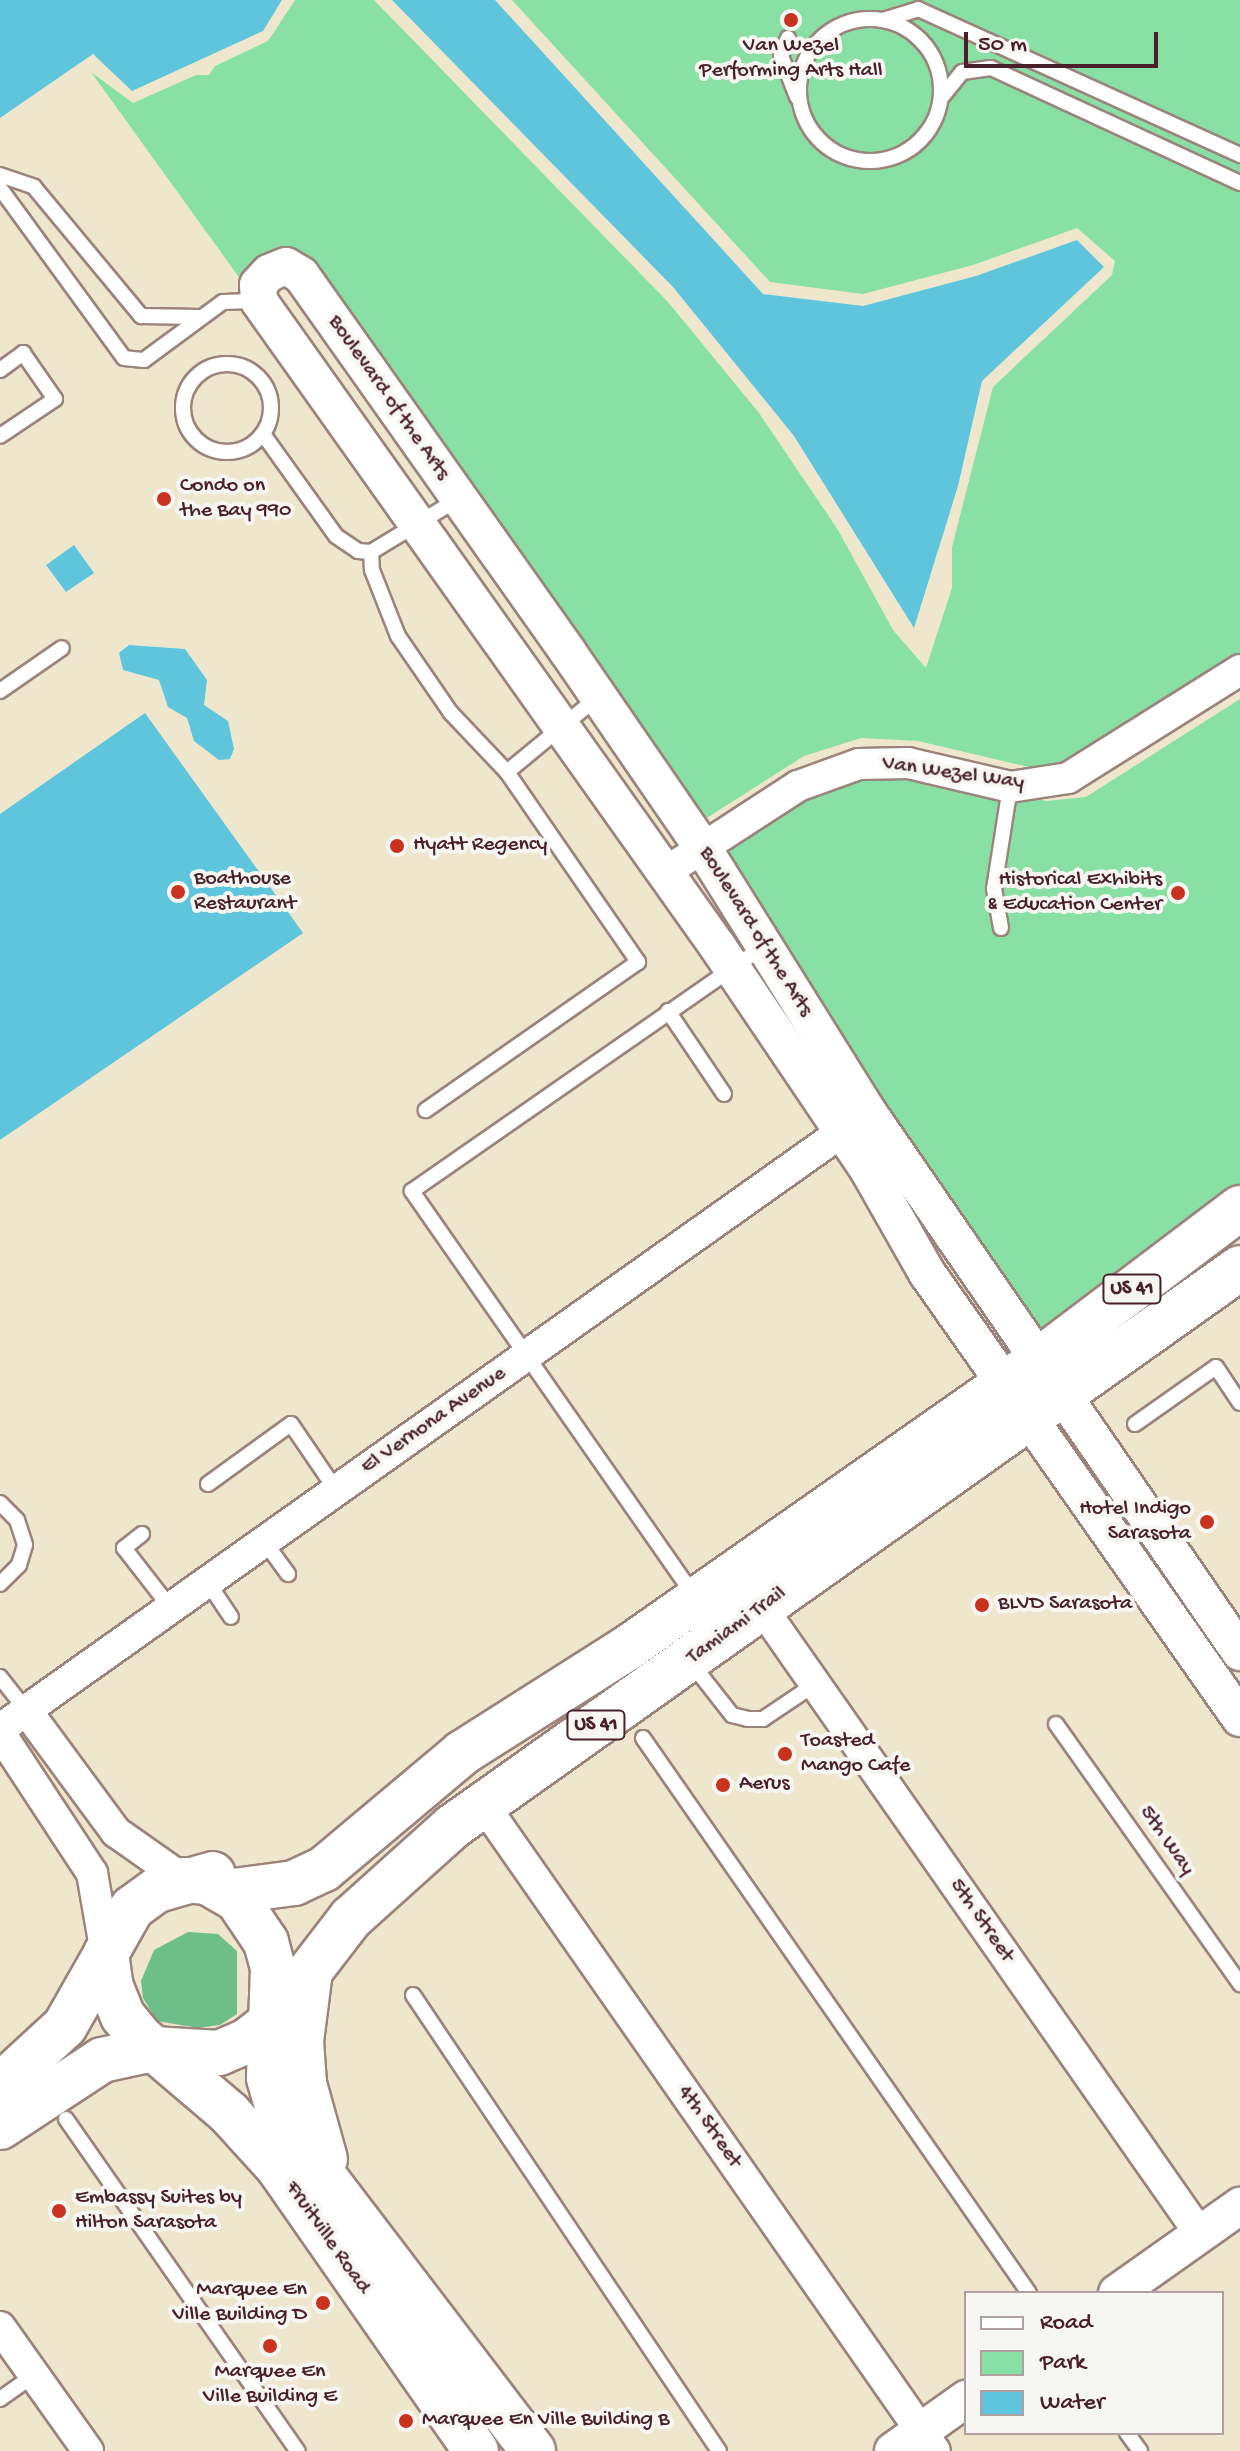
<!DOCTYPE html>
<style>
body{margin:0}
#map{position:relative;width:1240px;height:2451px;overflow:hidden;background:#eee7ce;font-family:"Gochi Hand",sans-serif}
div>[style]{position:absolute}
.green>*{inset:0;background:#88e0a5}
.forest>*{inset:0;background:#6ebe8a}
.water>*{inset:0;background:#5fc5dc}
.roads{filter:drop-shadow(2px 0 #9c837c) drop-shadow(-2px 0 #9c837c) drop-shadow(0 2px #9c837c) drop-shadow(0 -2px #9c837c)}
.service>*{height:14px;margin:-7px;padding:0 7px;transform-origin:7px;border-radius:7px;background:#fff}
.service>.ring{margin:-7px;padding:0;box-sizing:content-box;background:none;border:14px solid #fff;border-radius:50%}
.minor>*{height:30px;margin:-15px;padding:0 15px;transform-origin:15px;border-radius:15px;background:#fff}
.tertiary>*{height:36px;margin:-18px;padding:0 18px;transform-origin:18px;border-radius:18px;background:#fff}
.primary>*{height:44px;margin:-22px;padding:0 22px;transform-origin:22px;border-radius:22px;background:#fff}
.dots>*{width:22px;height:22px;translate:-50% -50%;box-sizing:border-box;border:4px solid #f6f6f2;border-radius:50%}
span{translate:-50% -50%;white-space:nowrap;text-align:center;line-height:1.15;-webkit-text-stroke:8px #f6f6f2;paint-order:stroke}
.shield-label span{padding:2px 6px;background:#f6f6f2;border:2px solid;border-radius:6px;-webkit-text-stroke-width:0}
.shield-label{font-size:20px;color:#4a1f2b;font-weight:700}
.poi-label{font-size:22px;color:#4a1f2b}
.left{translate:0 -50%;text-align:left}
.right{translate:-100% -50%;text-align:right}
.street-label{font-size:22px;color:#4a1f2b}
.legend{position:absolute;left:964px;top:2291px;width:260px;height:144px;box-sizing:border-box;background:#f6f6f2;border:2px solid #b1a0a2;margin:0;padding:10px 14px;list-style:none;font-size:24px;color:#4a1f2b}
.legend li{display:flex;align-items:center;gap:16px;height:40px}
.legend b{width:40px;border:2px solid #b1a0a2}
.scale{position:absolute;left:964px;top:32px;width:194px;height:36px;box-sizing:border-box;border:4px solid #4a1f2b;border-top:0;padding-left:10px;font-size:24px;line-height:28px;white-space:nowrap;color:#4a1f2b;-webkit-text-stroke:6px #f6f6f2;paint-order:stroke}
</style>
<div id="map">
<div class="green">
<i style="clip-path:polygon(295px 0,374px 0,668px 302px,759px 413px,838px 530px,893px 630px,926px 668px,952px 588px,952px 547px,993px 387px,1112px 275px,1115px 261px,1077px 228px,973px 265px,863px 294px,770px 282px,512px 0,1240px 0,1240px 666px,1054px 773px,918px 741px,861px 738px,804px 756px,702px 821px,323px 280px,246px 287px,91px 72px,133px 103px,196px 75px,209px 75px,215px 66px,268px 41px)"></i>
<i style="clip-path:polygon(1240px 699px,1240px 1191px,1043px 1339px,881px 1104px,717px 843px,798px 789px,911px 769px,1046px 801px,1086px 797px)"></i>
</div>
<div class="forest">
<i style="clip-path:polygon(188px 1932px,218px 1934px,237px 1951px,237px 2014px,220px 2025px,198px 2028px,157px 2021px,143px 1998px,141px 1981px,154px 1950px)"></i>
</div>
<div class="water">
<i style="clip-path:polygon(0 0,282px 0,263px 31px,132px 91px,93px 54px,0 118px)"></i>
<i style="clip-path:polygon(392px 0,495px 0,763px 294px,863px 306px,976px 276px,1077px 240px,1104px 267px,982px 381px,958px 486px,914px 628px,794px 436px,673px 287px)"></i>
<i style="clip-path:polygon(74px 545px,94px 573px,66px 592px,46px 565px)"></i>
<i style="clip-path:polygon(129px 645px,185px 649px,207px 680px,204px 705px,228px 721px,234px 749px,230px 759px,219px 760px,194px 741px,187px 718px,168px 707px,159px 680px,123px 670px,119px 653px)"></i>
<i style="clip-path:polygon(145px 713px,303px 933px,0 1140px,0 814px)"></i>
</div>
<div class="roads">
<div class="service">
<i class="ring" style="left:799px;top:19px;width:128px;height:128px"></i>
<i style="left:883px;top:20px;width:37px;rotate:-17deg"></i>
<i style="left:918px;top:9px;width:354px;rotate:24.4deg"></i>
<i style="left:788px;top:38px;width:19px;rotate:111deg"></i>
<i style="left:781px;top:56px;width:44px;rotate:68.7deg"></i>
<i style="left:941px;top:98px;width:33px;rotate:-51deg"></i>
<i style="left:962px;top:72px;width:29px;rotate:-8deg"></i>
<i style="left:991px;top:68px;width:274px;rotate:24.8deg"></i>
<i style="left:0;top:175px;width:36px;rotate:19deg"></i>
<i style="left:34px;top:187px;width:168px;rotate:50.3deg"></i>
<i style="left:141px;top:316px;width:59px;rotate:1deg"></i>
<i style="left:0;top:188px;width:210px;rotate:53.9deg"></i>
<i style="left:124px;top:358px;width:20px;rotate:6deg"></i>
<i style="left:144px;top:360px;width:98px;rotate:-36.3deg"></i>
<i style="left:223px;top:302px;width:36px;rotate:-2deg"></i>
<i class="ring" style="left:183px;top:364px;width:74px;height:74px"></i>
<i style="left:0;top:370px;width:29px;rotate:-36deg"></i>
<i style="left:23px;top:353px;width:56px;rotate:55.2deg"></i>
<i style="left:55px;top:399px;width:66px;rotate:146.1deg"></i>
<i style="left:263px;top:434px;width:125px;rotate:54.4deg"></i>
<i style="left:336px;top:536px;width:27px;rotate:34deg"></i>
<i style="left:358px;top:551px;width:13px;rotate:4deg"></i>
<i style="left:371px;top:552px;width:102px;rotate:-31.3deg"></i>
<i style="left:371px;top:552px;width:18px;rotate:87deg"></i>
<i style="left:372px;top:570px;width:71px;rotate:68.5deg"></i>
<i style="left:398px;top:636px;width:93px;rotate:55.5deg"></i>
<i style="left:451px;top:713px;width:81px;rotate:46.5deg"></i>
<i style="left:507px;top:772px;width:231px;rotate:55.4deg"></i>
<i style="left:638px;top:962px;width:259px;rotate:145.1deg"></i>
<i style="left:0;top:691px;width:75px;rotate:-34.7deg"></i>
<i style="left:507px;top:772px;width:118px;rotate:-39.5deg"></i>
<i style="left:1001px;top:928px;width:40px;rotate:-100deg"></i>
<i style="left:994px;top:889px;width:103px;rotate:-81.1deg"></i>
<i style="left:668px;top:1011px;width:100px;rotate:56deg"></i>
<i style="left:1135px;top:1424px;width:99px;rotate:-35.1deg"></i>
<i style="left:1216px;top:1367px;width:43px;rotate:56.3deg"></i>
<i style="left:208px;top:1484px;width:102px;rotate:-35.9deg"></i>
<i style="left:291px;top:1424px;width:80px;rotate:55.7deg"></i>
<i style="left:0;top:1503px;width:24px;rotate:45deg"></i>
<i style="left:17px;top:1520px;width:26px;rotate:72deg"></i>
<i style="left:25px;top:1545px;width:21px;rotate:107deg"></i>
<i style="left:19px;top:1565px;width:27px;rotate:135deg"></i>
<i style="left:142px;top:1534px;width:23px;rotate:142deg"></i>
<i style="left:124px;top:1548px;width:75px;rotate:52.1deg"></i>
<i style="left:264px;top:1541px;width:41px;rotate:54deg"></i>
<i style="left:207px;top:1581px;width:43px;rotate:56.3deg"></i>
<i style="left:695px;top:1597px;width:495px;rotate:-124.9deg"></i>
<i style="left:412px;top:1191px;width:427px;rotate:-34.8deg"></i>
<i style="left:692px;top:1664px;width:65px;rotate:51.9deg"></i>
<i style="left:732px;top:1715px;width:16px;rotate:14deg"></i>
<i style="left:748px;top:1719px;width:15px"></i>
<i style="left:763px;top:1719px;width:63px;rotate:-33.9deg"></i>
<i style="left:0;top:1677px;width:42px;rotate:51.8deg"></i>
<i style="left:1056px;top:1724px;width:319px;rotate:54.7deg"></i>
<i style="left:643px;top:1738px;width:676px;rotate:55.18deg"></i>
<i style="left:413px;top:1995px;width:549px;rotate:56.14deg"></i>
<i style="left:66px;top:2119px;width:405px;rotate:55.1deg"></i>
<i style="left:0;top:2399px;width:42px;rotate:-35.2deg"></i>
<i style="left:1127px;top:2433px;width:22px;rotate:54deg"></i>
</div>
<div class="minor">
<i style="left:664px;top:873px;width:160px;rotate:-33deg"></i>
<i style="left:798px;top:786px;width:65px;rotate:-19.8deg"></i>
<i style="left:859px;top:764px;width:49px;rotate:-1.2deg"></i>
<i style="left:908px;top:763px;width:105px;rotate:13.2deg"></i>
<i style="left:1010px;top:787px;width:59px;rotate:-8.8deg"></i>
<i style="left:1068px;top:778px;width:203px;rotate:-32.1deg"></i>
<i style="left:762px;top:1608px;width:764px;rotate:55.02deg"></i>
<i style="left:26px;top:1710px;width:152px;rotate:53.6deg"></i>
<i style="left:116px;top:1832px;width:83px;rotate:35.2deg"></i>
<i style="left:0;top:1729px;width:1054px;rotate:-35.35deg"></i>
<i style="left:0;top:1733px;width:168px;rotate:56.7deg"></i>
<i style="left:92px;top:1873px;width:81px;rotate:80.1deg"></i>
<i style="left:483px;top:1804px;width:789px;rotate:55.06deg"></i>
<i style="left:0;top:2327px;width:152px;rotate:54.6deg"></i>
</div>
<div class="tertiary">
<i style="left:1240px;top:1652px;width:656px;rotate:-124.56deg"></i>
<i style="left:868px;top:1112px;width:309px;rotate:-122deg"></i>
<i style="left:704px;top:850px;width:240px;rotate:-124.5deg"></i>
<i style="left:568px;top:652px;width:462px;rotate:-125.3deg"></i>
<i style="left:301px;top:275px;width:17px;rotate:-149deg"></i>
<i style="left:286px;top:266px;width:18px;rotate:158deg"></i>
<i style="left:269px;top:273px;width:16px;rotate:133deg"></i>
<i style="left:258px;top:285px;width:16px;rotate:86deg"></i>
<i style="left:259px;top:301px;width:792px;rotate:54.61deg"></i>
<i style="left:718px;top:947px;width:270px;rotate:56deg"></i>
<i style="left:869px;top:1171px;width:117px;rotate:60.4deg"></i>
<i style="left:927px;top:1273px;width:544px;rotate:54.88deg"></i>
<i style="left:1117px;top:2293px;width:151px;rotate:-35.3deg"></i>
<i style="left:893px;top:2451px;width:90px;rotate:-35.5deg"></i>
</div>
<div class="primary">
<i style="left:184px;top:1880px;width:23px;rotate:5deg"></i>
<i style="left:207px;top:1882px;width:34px;rotate:30deg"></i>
<i style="left:237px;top:1899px;width:52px;rotate:56deg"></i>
<i style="left:266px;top:1942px;width:27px;rotate:75deg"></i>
<i style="left:273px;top:1968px;width:110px;rotate:92.1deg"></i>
<i style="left:269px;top:2078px;width:44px;rotate:74.1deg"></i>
<i style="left:281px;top:2120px;width:416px;rotate:52.7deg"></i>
<i style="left:226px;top:1892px;width:69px;rotate:-7.5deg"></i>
<i style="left:294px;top:1883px;width:33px;rotate:-25deg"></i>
<i style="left:324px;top:1869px;width:180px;rotate:-40deg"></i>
<i style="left:462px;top:1753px;width:198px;rotate:-32.4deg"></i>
<i style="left:629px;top:1647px;width:500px;rotate:-34.99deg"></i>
<i style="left:1039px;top:1360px;width:252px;rotate:-37.1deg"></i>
<i style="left:106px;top:1953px;width:34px;rotate:82deg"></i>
<i style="left:111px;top:1987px;width:31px;rotate:68deg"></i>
<i style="left:123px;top:2016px;width:28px;rotate:51deg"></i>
<i style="left:141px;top:2038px;width:116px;rotate:40.4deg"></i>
<i style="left:229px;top:2113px;width:73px;rotate:47.8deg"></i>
<i style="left:278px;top:2167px;width:346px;rotate:55.1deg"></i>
<i style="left:310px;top:1971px;width:71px;rotate:97.3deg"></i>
<i style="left:301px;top:2041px;width:43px;rotate:86deg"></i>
<i style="left:304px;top:2084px;width:78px;rotate:74.4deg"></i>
<i style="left:0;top:2086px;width:88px;rotate:-42.7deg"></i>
<i style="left:65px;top:2026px;width:136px;rotate:-60.4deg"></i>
<i style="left:132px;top:1908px;width:31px;rotate:-36deg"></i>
<i style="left:157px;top:1890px;width:58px;rotate:-15.9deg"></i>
<i style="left:0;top:2127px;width:122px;rotate:-33.3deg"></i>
<i style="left:102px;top:2060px;width:52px;rotate:-12.2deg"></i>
<i style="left:153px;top:2049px;width:66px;rotate:3.5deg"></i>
<i style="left:219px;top:2053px;width:30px;rotate:-23deg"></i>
<i style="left:247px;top:2041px;width:29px;rotate:-38deg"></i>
<i style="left:270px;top:2023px;width:133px;rotate:-52.4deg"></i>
<i style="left:351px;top:1918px;width:136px;rotate:-42deg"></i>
<i style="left:452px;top:1827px;width:966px;rotate:-35.35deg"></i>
</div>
</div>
<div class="dots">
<i style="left:791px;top:20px;background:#c8321e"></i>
<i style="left:164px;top:499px;background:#c8321e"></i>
<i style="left:397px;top:846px;background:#c8321e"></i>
<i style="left:178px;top:892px;background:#c8321e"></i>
<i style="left:1178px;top:893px;background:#c8321e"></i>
<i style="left:1207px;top:1522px;background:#c8321e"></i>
<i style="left:982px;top:1605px;background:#c8321e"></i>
<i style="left:785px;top:1754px;background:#c8321e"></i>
<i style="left:723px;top:1785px;background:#c8321e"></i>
<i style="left:59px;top:2211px;background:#c8321e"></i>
<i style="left:323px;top:2303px;background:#c8321e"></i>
<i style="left:270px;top:2346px;background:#c8321e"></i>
<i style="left:406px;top:2421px;background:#c8321e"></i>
</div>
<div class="shield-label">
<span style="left:1132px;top:1289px">US 41</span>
<span style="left:596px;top:1725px">US 41</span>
</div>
<div class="poi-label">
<span style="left:791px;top:59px">Van Wezel<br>Performing Arts Hall</span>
<span class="left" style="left:180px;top:499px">Condo on<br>the Bay 990</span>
<span class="left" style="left:413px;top:846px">Hyatt Regency</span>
<span class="left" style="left:194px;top:892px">Boathouse<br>Restaurant</span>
<span class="right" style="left:1162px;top:893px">Historical Exhibits<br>&amp; Education Center</span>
<span class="right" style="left:1191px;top:1522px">Hotel Indigo<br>Sarasota</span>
<span class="left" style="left:998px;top:1605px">BLVD Sarasota</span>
<span class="left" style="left:801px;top:1754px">Toasted<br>Mango Cafe</span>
<span class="left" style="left:739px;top:1785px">Aerus</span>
<span class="left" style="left:75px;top:2211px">Embassy Suites by<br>Hilton Sarasota</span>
<span class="right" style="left:307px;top:2303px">Marquee En<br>Ville Building D</span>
<span style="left:270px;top:2385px">Marquee En<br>Ville Building E</span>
<span class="left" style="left:422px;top:2421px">Marquee En Ville Building B</span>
</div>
<div class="street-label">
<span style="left:388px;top:398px;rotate:55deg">Boulevard of the Arts</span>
<span style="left:953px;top:774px;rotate:8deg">Van Wezel Way</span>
<span style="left:755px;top:932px;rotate:58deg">Boulevard of the Arts</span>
<span style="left:434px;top:1421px;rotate:-35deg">El Vernona Avenue</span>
<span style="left:737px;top:1626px;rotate:-36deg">Tamiami Trail</span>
<span style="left:1166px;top:1841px;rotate:55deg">5th Way</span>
<span style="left:981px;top:1921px;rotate:55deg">5th Street</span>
<span style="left:709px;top:2127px;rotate:55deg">4th Street</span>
<span style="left:327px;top:2238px;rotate:55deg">Fruitville Road</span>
</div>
<ul class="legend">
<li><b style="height:10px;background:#fff"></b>Road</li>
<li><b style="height:22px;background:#88e0a5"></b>Park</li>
<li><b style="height:22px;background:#5fc5dc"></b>Water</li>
</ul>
<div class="scale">50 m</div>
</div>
